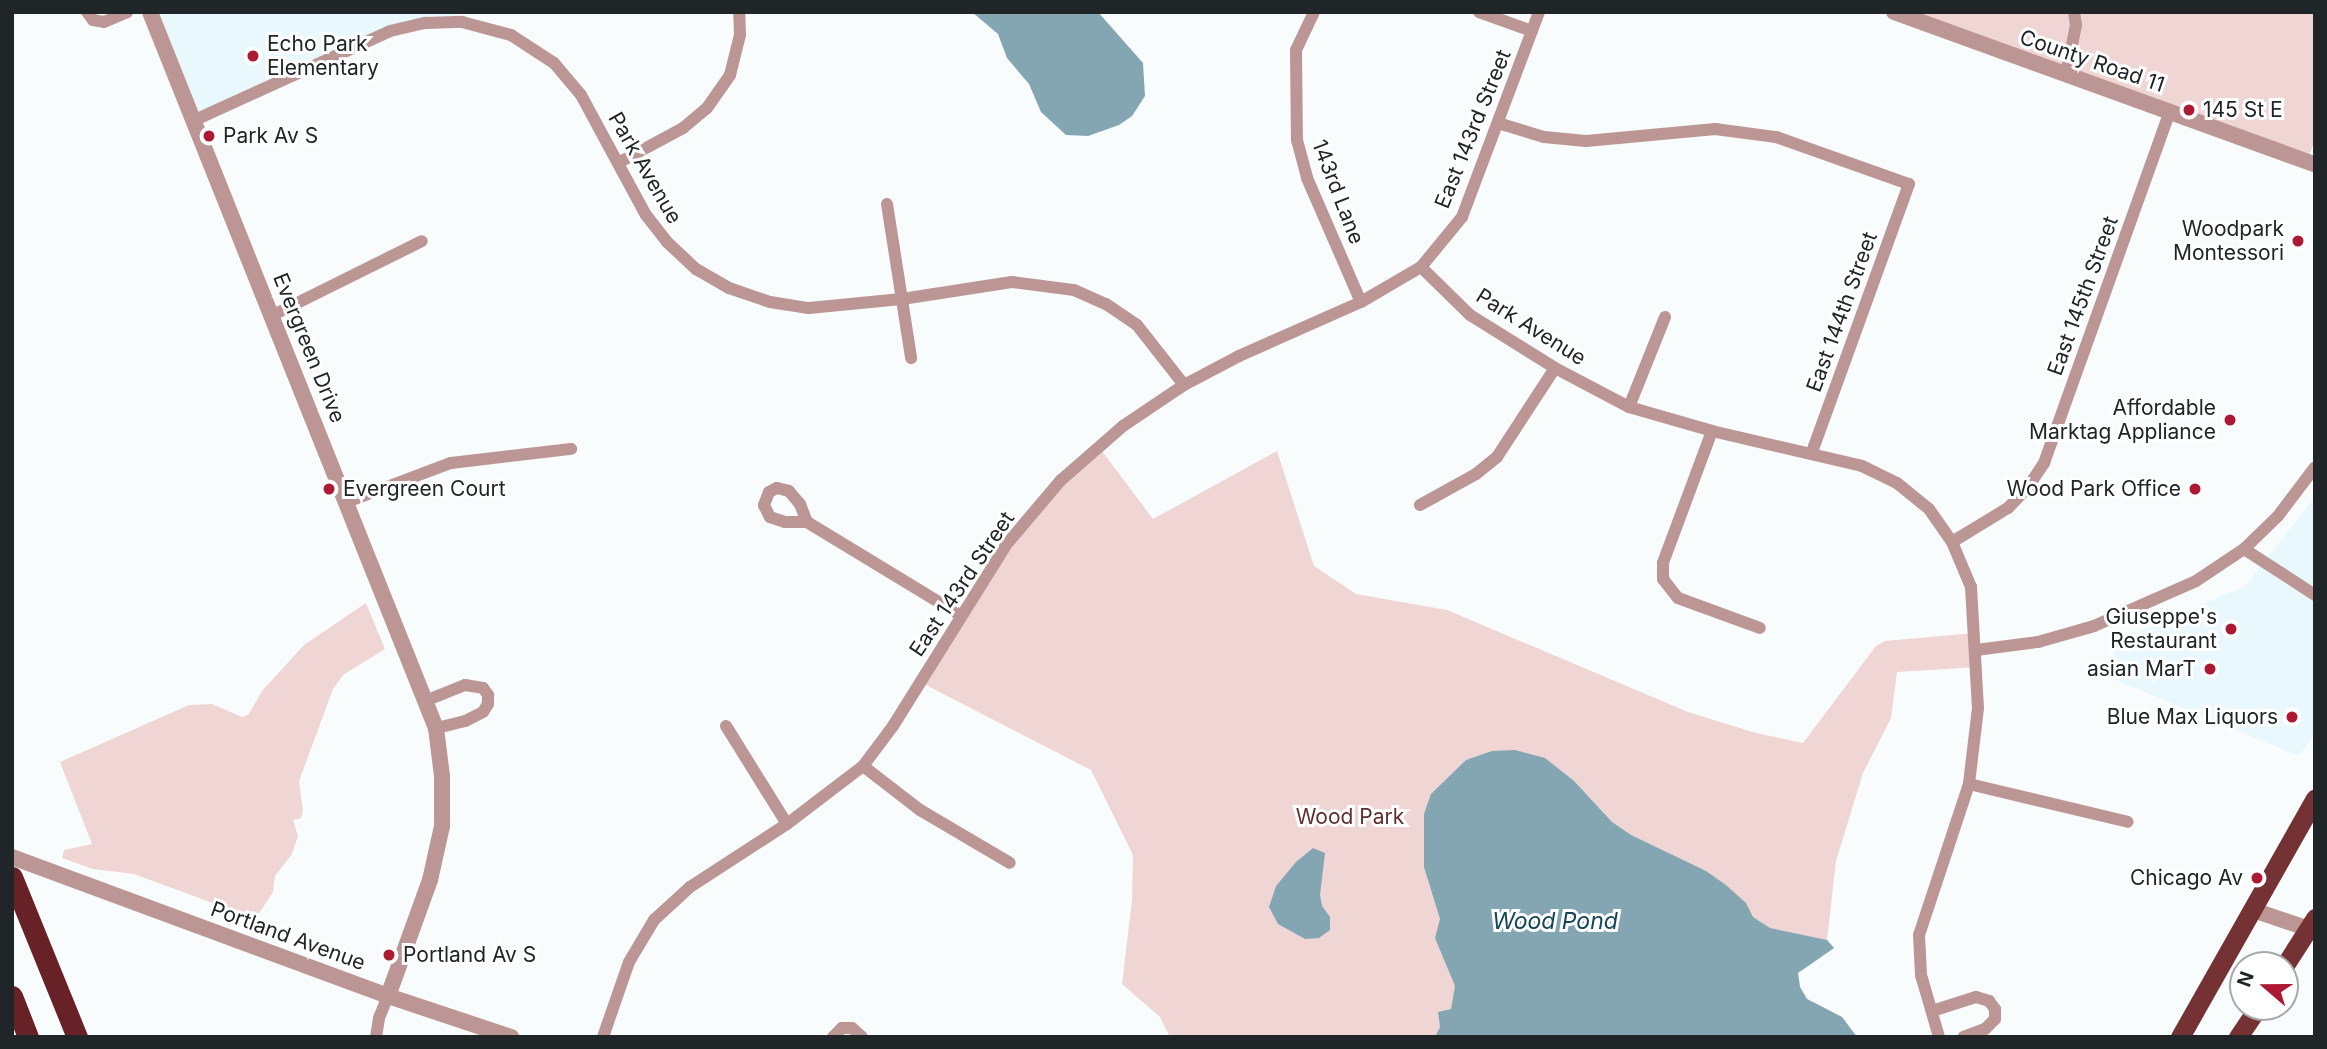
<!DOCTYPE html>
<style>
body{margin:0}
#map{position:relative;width:2327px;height:1049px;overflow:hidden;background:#f9fcfd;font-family:Inter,sans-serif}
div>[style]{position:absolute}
.built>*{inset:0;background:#e9f8fd}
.green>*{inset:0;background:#efd6d5}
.water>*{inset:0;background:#84a6b3}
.minor>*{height:12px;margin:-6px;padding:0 6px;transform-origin:6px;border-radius:6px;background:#bb9695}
.tertiary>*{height:16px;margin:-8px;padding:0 8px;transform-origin:8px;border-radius:8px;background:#bb9695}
.trunk>*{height:19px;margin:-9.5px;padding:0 9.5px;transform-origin:9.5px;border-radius:9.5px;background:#743235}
.motorway>*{height:21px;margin:-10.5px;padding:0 10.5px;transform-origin:10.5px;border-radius:10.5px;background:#682227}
.dots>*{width:19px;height:19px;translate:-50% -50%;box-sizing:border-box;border:4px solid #fff;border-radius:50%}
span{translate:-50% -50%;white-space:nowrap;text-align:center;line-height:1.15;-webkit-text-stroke:6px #fff;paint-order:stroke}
.poi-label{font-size:21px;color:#202528}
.left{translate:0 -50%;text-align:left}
.right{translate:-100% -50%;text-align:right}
.street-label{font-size:21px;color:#202528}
.park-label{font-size:21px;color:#602f30}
.water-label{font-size:23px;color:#154655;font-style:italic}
.frame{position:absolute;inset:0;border:14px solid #202528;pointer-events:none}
.north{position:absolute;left:2229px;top:951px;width:70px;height:70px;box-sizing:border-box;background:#fff;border:2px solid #a6a8a9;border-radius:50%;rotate:290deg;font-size:19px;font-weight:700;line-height:28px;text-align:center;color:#202528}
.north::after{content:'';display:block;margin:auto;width:24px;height:32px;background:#ad1832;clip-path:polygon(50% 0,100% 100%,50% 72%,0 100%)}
</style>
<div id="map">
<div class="built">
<i style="clip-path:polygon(150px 12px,458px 12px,454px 22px,390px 31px,195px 120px)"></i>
<i style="clip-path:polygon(2315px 497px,2315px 732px,2299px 756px,2106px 676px,2118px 641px,2245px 586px)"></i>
</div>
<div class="green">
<i style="clip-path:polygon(1894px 12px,2315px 12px,2315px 140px,2307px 161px)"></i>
<i style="clip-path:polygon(1099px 447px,1153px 519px,1277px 451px,1314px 566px,1356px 594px,1447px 610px,1688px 712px,1756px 733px,1803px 743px,1876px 646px,1885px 641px,1975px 633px,1977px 667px,1897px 672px,1891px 718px,1863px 773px,1836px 861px,1827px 940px,1834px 948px,1798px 973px,1800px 987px,1807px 999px,1842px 1017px,1857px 1037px,1170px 1037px,1160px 1017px,1122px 984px,1132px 900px,1133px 855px,1091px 770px,920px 682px,1006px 545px)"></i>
<i style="clip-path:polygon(366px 603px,385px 649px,343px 675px,333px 689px,299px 781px,303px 811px,301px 818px,293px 820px,298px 836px,292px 854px,275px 876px,273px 892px,258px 915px,245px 915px,134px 874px,93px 869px,62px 858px,64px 850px,92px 844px,60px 762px,189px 705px,212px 704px,242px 717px,249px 714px,262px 691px,304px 645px)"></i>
</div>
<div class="water">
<i style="clip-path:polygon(972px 12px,1098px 12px,1143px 63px,1145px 96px,1132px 116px,1119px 125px,1088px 136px,1066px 135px,1041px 112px,1029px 84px,1007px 58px,998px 34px)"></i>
<i style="clip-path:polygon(1515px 750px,1545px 758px,1574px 781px,1612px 822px,1631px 835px,1706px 871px,1726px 885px,1746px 903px,1753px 917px,1770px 928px,1827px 940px,1834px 948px,1798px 973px,1800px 987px,1807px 999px,1842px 1017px,1857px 1037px,1435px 1037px,1440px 1027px,1438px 1012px,1451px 1009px,1455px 986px,1435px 938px,1440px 919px,1424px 867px,1424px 814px,1431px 794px,1466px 760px,1492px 751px)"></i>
<i style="clip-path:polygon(1313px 848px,1325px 853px,1320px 895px,1322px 906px,1330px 917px,1330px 930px,1319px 938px,1305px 939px,1278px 924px,1269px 907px,1276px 886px,1296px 862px)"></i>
</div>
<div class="minor">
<i style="left:87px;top:12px;width:10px;rotate:53deg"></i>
<i style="left:93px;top:20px;width:11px;rotate:10deg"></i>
<i style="left:104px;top:22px;width:25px;rotate:-23deg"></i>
<i style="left:1314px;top:12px;width:42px;rotate:115.3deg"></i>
<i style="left:1296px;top:50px;width:90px;rotate:89.4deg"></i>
<i style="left:1297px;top:140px;width:39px;rotate:75deg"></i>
<i style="left:1307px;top:178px;width:135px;rotate:66.5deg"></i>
<i style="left:1479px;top:12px;width:56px;rotate:19.7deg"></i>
<i style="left:2066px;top:75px;width:51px;rotate:-78.7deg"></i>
<i style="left:2076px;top:25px;width:13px;rotate:-99deg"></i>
<i style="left:195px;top:120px;width:214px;rotate:-24.5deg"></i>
<i style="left:390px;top:31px;width:37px;rotate:-13deg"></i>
<i style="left:426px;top:23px;width:36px;rotate:-2deg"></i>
<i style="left:462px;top:22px;width:51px;rotate:14.9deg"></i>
<i style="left:511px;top:35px;width:51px;rotate:33.1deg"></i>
<i style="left:554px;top:63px;width:42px;rotate:49.8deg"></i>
<i style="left:581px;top:95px;width:136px;rotate:61.6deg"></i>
<i style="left:646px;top:215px;width:34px;rotate:52deg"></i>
<i style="left:667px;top:242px;width:40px;rotate:43deg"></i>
<i style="left:696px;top:269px;width:38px;rotate:30deg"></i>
<i style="left:729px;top:288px;width:43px;rotate:18.9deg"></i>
<i style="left:770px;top:302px;width:39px;rotate:9deg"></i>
<i style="left:809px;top:308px;width:93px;rotate:-5.5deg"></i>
<i style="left:902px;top:299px;width:111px;rotate:-8.8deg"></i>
<i style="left:1012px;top:282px;width:63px;rotate:7.4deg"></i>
<i style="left:1074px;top:290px;width:35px;rotate:24deg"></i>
<i style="left:1106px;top:304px;width:37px;rotate:34deg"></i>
<i style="left:1137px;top:325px;width:76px;rotate:51.9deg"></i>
<i style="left:1498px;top:123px;width:48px;rotate:16.9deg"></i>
<i style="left:1544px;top:137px;width:42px;rotate:5.4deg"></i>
<i style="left:1586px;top:141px;width:130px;rotate:-5.3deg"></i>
<i style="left:1715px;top:129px;width:62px;rotate:7.5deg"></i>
<i style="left:1776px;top:137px;width:141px;rotate:19.5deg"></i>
<i style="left:1909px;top:184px;width:287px;rotate:109.9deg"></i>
<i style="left:618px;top:163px;width:74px;rotate:-28.3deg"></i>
<i style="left:683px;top:128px;width:31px;rotate:-40deg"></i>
<i style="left:707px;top:108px;width:40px;rotate:-55.1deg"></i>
<i style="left:730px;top:75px;width:41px;rotate:-76deg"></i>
<i style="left:740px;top:35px;width:23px;rotate:-92deg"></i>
<i style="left:887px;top:204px;width:156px;rotate:81.1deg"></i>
<i style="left:1421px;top:267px;width:69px;rotate:44.4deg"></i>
<i style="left:1470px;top:315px;width:100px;rotate:31.9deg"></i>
<i style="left:1555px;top:368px;width:84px;rotate:27.8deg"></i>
<i style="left:1629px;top:407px;width:86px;rotate:16.1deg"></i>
<i style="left:1712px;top:431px;width:154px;rotate:13.1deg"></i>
<i style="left:1862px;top:466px;width:39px;rotate:26deg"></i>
<i style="left:1897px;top:483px;width:41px;rotate:39.1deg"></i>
<i style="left:1929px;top:509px;width:40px;rotate:55.1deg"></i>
<i style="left:1952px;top:542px;width:49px;rotate:67.1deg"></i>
<i style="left:1971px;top:587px;width:121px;rotate:86.7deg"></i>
<i style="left:1978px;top:708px;width:77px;rotate:96.8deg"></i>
<i style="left:1969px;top:784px;width:159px;rotate:108.3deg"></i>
<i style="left:1919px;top:935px;width:40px;rotate:87.1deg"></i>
<i style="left:1921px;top:975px;width:65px;rotate:73.8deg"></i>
<i style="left:273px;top:315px;width:166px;rotate:-26.4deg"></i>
<i style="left:1629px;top:407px;width:97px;rotate:-68.2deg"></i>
<i style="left:1712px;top:431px;width:141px;rotate:110.4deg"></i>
<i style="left:1663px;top:563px;width:16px;rotate:90deg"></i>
<i style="left:1663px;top:579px;width:24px;rotate:52deg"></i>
<i style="left:1678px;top:598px;width:87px;rotate:20.1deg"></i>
<i style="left:347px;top:502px;width:111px;rotate:-20.6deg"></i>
<i style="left:451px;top:463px;width:121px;rotate:-6.7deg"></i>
<i style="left:1420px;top:505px;width:64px;rotate:-29deg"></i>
<i style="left:1476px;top:474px;width:27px;rotate:-39deg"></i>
<i style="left:1497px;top:457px;width:106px;rotate:-56.9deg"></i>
<i style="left:807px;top:522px;width:22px;rotate:180deg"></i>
<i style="left:785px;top:522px;width:16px;rotate:-162deg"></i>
<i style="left:770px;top:517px;width:13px;rotate:-117deg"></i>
<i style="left:764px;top:505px;width:14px;rotate:-69deg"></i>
<i style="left:769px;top:492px;width:9px;rotate:-27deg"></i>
<i style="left:777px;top:488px;width:12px;rotate:14deg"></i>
<i style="left:789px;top:491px;width:17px;rotate:50deg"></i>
<i style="left:800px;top:504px;width:19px;rotate:69deg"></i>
<i style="left:807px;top:522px;width:179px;rotate:31.3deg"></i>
<i style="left:1952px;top:542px;width:66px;rotate:-31.3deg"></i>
<i style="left:2008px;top:508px;width:29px;rotate:-46deg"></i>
<i style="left:2028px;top:487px;width:29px;rotate:-56deg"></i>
<i style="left:2044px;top:463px;width:374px;rotate:-70.3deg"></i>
<i style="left:2244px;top:549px;width:85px;rotate:32.9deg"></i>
<i style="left:1976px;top:650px;width:63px;rotate:-7.4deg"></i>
<i style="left:2038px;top:642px;width:58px;rotate:-15.9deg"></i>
<i style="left:2094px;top:626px;width:111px;rotate:-23.8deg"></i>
<i style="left:2196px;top:581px;width:58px;rotate:-33.7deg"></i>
<i style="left:2244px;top:549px;width:47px;rotate:-44.1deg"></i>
<i style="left:2278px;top:516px;width:61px;rotate:-52.9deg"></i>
<i style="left:425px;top:701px;width:43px;rotate:-21.8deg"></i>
<i style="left:465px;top:685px;width:18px;rotate:9deg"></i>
<i style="left:483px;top:688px;width:9px;rotate:54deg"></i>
<i style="left:488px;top:695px;width:9px;rotate:90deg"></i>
<i style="left:488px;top:704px;width:9px;rotate:122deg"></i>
<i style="left:483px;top:712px;width:20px;rotate:153deg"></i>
<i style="left:465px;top:721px;width:30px;rotate:166deg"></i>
<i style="left:726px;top:726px;width:115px;rotate:58.1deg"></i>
<i style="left:863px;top:766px;width:72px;rotate:37.7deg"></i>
<i style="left:920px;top:810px;width:104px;rotate:30.5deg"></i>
<i style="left:1969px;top:784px;width:163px;rotate:13.4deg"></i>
<i style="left:1932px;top:1011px;width:46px;rotate:-17.7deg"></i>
<i style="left:1976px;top:997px;width:14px;rotate:17deg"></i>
<i style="left:1989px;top:1001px;width:10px;rotate:53deg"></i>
<i style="left:1995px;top:1009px;width:10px;rotate:90deg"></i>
<i style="left:1995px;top:1019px;width:14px;rotate:135deg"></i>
<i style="left:1985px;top:1029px;width:23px;rotate:160deg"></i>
<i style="left:376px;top:1037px;width:19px;rotate:-81deg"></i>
<i style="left:379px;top:1018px;width:24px;rotate:-68deg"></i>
<i style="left:603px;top:1037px;width:79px;rotate:-70.9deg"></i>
<i style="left:629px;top:962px;width:49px;rotate:-59.2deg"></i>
<i style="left:654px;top:920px;width:49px;rotate:-42.5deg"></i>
<i style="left:690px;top:887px;width:116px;rotate:-33deg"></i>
<i style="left:787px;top:824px;width:96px;rotate:-37.3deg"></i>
<i style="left:863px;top:766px;width:50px;rotate:-53.1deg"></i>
<i style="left:893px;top:726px;width:213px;rotate:-58deg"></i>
<i style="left:1006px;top:545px;width:84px;rotate:-49.8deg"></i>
<i style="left:1060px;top:481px;width:84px;rotate:-41.1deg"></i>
<i style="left:1123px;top:426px;width:73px;rotate:-33.9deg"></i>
<i style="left:1184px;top:385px;width:62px;rotate:-27.8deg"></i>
<i style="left:1239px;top:356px;width:133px;rotate:-23.9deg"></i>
<i style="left:1361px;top:302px;width:69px;rotate:-30.3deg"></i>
<i style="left:1421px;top:267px;width:65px;rotate:-50.6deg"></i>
<i style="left:1462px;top:217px;width:219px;rotate:-69.4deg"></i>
<i style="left:833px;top:1037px;width:13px;rotate:-45deg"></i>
<i style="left:842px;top:1028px;width:10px"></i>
<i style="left:852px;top:1028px;width:13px;rotate:42deg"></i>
</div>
<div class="tertiary">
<i style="left:150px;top:12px;width:771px;rotate:68.23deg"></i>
<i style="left:436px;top:728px;width:48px;rotate:82.9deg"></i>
<i style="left:442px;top:776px;width:50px;rotate:90deg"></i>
<i style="left:442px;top:826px;width:55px;rotate:102.5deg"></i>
<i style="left:430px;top:880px;width:123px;rotate:109.9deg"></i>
<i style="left:1894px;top:12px;width:448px;rotate:19.9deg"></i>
<i style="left:12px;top:857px;width:401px;rotate:20.3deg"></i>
<i style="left:388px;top:996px;width:130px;rotate:18.4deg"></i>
<i style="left:2253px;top:910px;width:65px;rotate:18.7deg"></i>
</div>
<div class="trunk">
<i style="left:2285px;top:965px;width:56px;rotate:-57.4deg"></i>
<i style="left:2180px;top:1037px;width:274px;rotate:-60.5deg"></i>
<i style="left:2238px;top:1037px;width:36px;rotate:-56deg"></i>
</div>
<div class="motorway">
<i style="left:12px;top:877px;width:173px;rotate:67.9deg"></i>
<i style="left:12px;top:996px;width:44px;rotate:68.7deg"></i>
</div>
<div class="dots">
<i style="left:253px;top:56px;background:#ad1832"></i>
<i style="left:2189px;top:110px;background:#ad1832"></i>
<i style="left:209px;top:136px;background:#ad1832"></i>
<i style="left:2298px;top:241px;background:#ad1832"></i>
<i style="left:2230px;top:420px;background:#ad1832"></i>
<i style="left:329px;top:489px;background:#ad1832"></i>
<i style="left:2195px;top:489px;background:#ad1832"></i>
<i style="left:2231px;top:629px;background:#ad1832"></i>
<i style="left:2210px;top:669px;background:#ad1832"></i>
<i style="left:2292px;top:717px;background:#ad1832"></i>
<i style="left:2257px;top:878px;background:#ad1832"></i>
<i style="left:389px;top:955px;background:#ad1832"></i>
</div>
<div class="poi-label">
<span class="left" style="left:267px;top:56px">Echo Park<br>Elementary</span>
<span class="left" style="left:2203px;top:110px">145 St E</span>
<span class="left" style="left:223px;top:136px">Park Av S</span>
<span class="right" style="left:2284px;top:241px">Woodpark<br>Montessori</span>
<span class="right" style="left:2216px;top:420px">Affordable<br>Marktag Appliance</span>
<span class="left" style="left:343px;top:489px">Evergreen Court</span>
<span class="right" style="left:2181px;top:489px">Wood Park Office</span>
<span class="right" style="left:2217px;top:629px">Giuseppe's<br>Restaurant</span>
<span class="right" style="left:2196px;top:669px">asian MarT</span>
<span class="right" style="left:2278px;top:717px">Blue Max Liquors</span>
<span class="right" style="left:2243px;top:878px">Chicago Av</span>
<span class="left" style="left:403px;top:955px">Portland Av S</span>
</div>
<div class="street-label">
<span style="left:2092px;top:61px;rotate:19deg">County Road 11</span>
<span style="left:1473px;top:129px;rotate:-68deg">East 143rd Street</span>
<span style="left:645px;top:168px;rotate:60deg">Park Avenue</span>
<span style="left:1338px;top:192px;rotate:69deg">143rd Lane</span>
<span style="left:2083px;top:296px;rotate:-70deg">East 145th Street</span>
<span style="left:1842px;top:312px;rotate:-70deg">East 144th Street</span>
<span style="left:1531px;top:327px;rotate:32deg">Park Avenue</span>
<span style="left:309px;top:348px;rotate:68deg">Evergreen Drive</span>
<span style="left:962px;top:584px;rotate:-56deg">East 143rd Street</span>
<span style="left:288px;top:936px;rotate:20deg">Portland Avenue</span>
</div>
<div class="park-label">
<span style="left:1350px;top:817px">Wood Park</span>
</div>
<div class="water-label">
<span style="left:1555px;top:921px">Wood Pond</span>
</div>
<div class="frame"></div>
<div class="north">N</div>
</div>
